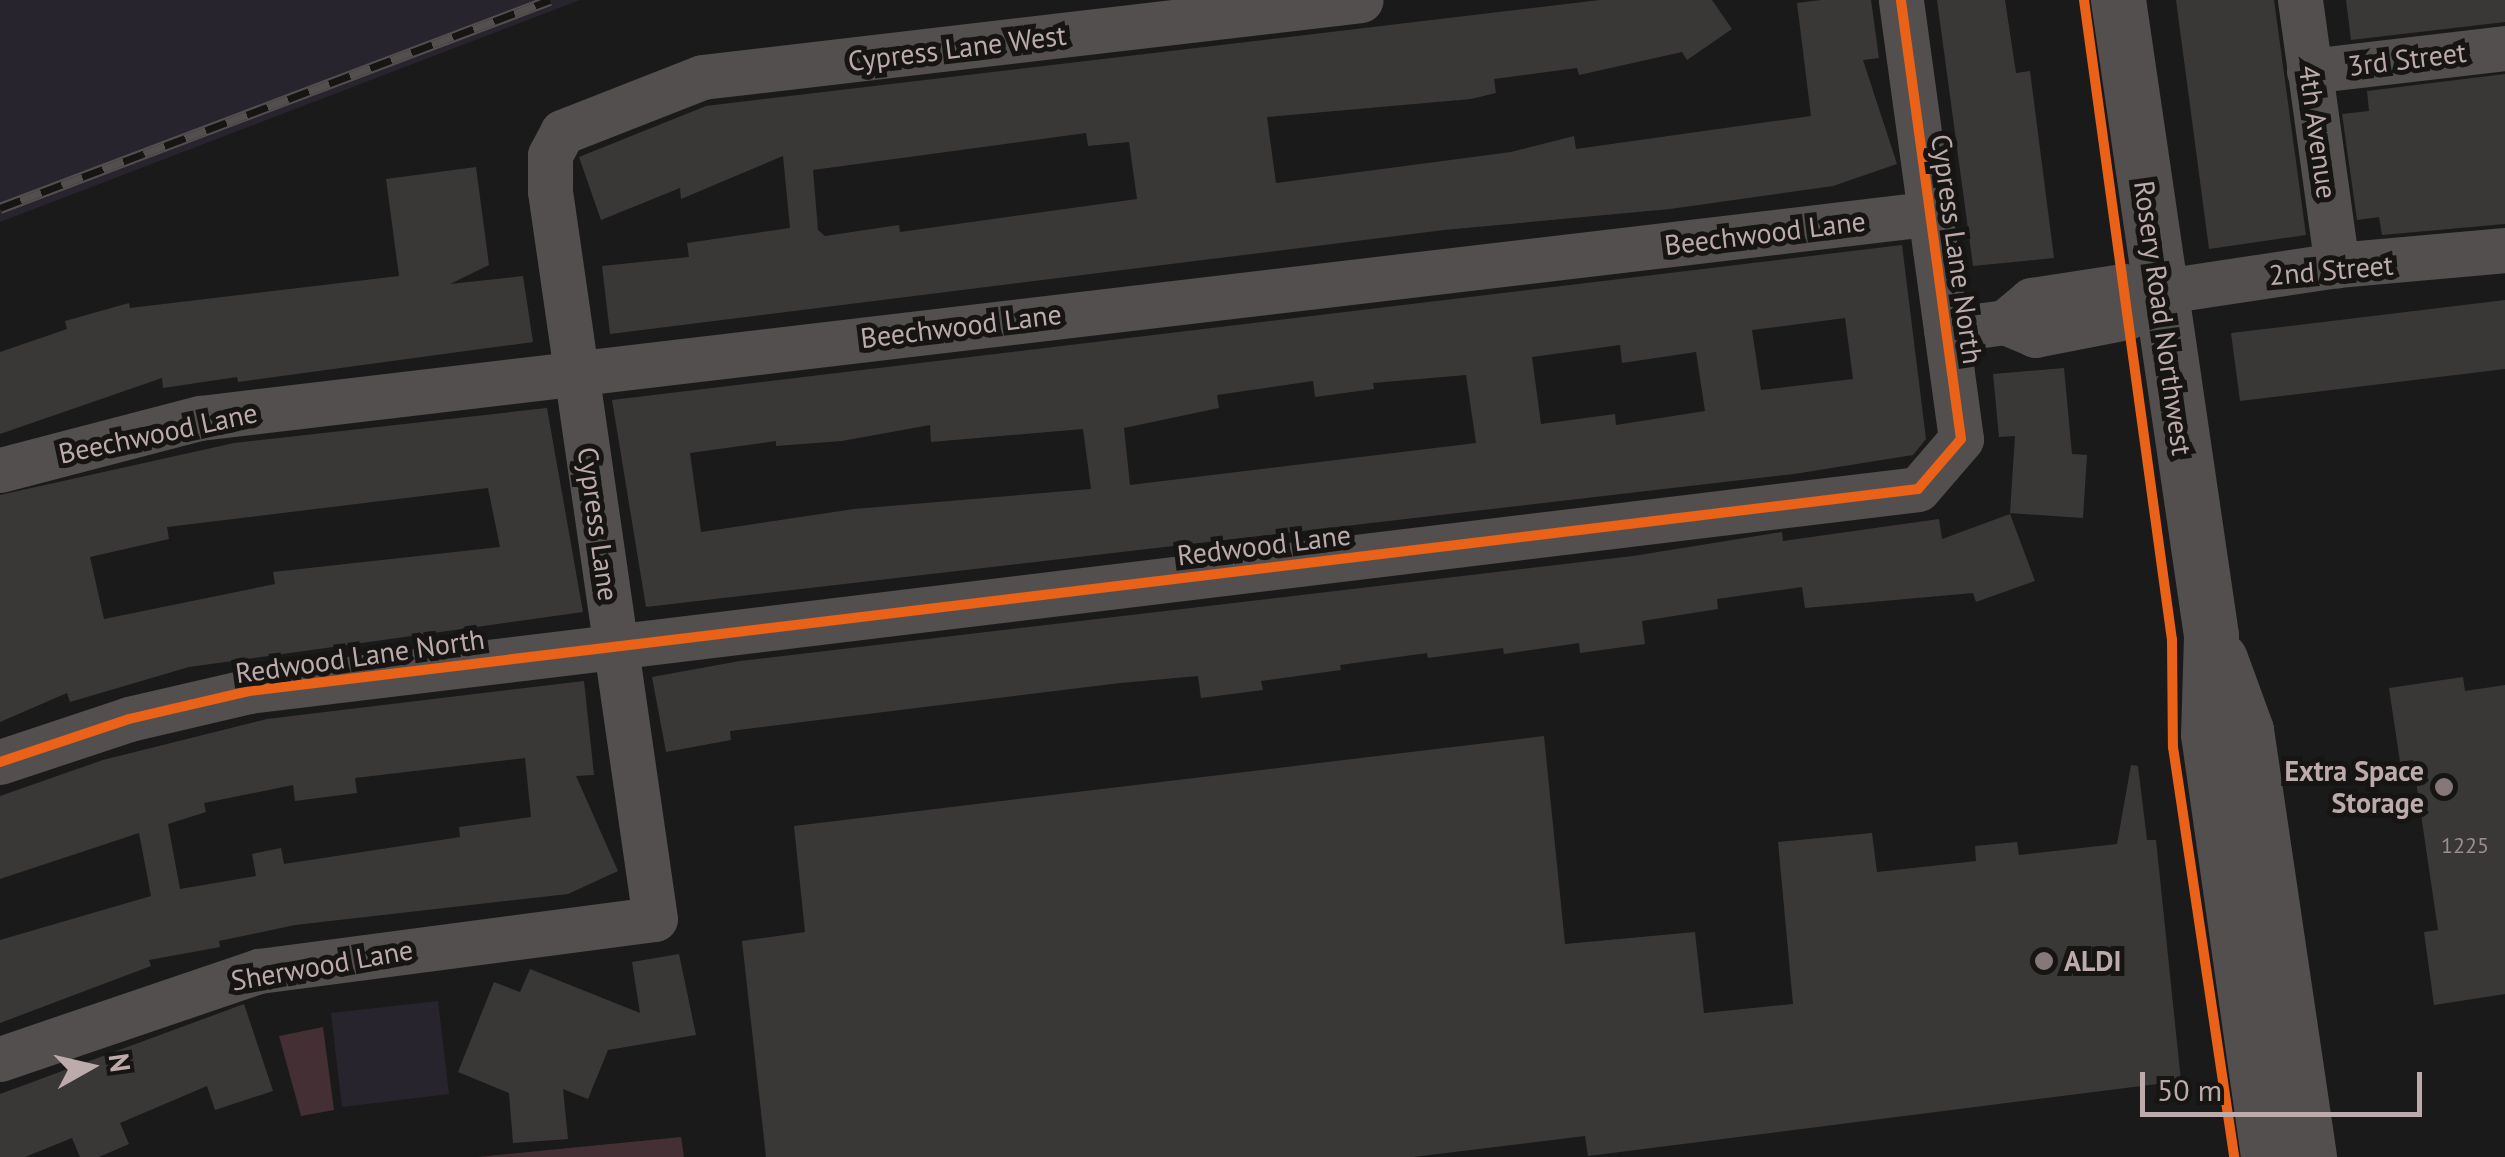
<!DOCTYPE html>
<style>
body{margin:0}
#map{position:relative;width:2505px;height:1157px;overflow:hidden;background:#1b1a1a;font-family:"PT Sans",sans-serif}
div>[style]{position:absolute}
.green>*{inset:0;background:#28242d}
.water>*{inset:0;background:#432f34}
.building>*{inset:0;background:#3a3737}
.minor>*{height:45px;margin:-22.5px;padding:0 22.5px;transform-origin:22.5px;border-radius:22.5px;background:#544f4f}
.tertiary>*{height:55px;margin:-27.5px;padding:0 27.5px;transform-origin:27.5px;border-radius:27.5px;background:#544f4f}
.rail>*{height:11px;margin-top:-5.5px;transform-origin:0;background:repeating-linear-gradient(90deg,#171514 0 22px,#534f4f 0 44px);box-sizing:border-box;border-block:2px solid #534f4f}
.cycleway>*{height:10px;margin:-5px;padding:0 5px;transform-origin:5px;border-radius:5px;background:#ea6118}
.dots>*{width:28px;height:28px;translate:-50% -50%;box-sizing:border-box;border:5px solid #171514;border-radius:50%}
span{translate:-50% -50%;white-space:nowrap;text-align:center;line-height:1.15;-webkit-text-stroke:10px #171514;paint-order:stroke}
.number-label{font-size:22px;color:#9c8e8e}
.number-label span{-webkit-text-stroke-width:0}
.street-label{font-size:28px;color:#bdabab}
.poi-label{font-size:28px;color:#bdabab;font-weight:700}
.right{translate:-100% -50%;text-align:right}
.left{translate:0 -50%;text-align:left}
.north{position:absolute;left:40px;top:1017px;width:100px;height:100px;-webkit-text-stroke:8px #171514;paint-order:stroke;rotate:82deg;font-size:28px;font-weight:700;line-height:40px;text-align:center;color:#bdabab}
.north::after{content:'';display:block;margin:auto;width:35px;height:45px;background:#bdabab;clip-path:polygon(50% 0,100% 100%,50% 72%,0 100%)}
.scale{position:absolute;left:2140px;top:1072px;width:282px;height:45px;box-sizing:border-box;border:5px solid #bdabab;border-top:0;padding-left:12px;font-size:30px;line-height:35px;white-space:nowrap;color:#bdabab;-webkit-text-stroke:8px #171514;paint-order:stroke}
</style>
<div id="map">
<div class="green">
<i style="clip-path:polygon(0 0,580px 0,0 222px)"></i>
<i style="clip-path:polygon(438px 1001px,449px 1094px,342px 1107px,331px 1013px)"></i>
</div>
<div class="water">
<i style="clip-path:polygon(323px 1027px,334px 1110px,301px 1116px,279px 1036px)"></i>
<i style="clip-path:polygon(681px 1137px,684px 1157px,478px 1157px,671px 1138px)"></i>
</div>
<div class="building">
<i style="clip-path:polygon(evenodd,1600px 0,1712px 0,1732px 29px,1687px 60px,1682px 52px,1579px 75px,1577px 68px,1494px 79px,1496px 93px,1471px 99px,1267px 117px,1276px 183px,1511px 152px,1574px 136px,1576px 149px,1811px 116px,1797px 3px,1821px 0,1871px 0,1879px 58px,1863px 60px,1897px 164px,1833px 186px,1670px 209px,1444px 230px,610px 334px,602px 266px,689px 257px,687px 243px,790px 228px,783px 156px,681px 199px,680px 188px,601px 220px,579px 157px,706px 106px,1600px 0,1086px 133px,1088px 146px,1129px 142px,1137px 199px,900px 232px,899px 225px,825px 236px,818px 230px,813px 170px,1086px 133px)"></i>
<i style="clip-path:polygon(1937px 0,2005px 0,2016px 73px,2030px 71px,2054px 258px,1973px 266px)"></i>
<i style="clip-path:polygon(2176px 0,2274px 0,2306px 235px,2209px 249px)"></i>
<i style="clip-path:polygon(2346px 0,2505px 0,2505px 22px,2351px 40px)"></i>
<i style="clip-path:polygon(2505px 74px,2505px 224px,2382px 235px,2379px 217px,2357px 220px,2342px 114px,2369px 111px,2367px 91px)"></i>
<i style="clip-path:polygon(476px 167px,489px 265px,450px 284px,523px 276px,533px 342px,238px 382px,237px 377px,163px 388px,162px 378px,0 434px,0 352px,67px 329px,65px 321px,129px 303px,130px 308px,399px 276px,386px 179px)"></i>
<i style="clip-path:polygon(evenodd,1902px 245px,1926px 439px,1913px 455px,1794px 474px,646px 607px,612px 400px,1902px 245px,1845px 318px,1853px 379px,1761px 390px,1752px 330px,1845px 318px,1902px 245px,1620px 345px,1622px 363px,1696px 352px,1705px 411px,1616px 425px,1615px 414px,1541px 424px,1532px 357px,1620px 345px,1902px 245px,1466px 375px,1476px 443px,1130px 485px,1124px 428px,1219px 408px,1217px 395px,1313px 381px,1315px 397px,1374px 389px,1373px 383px,1466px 375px,1902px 245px,930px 425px,931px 442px,1083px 429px,1091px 489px,854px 509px,701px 532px,690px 453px,776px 441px,776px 446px,842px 441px,930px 425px)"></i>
<i style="clip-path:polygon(2505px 300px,2505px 369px,2240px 401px,2231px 333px)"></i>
<i style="clip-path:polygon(2064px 368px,2072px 454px,2087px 455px,2083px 518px,2010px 513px,2015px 436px,1999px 437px,1993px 374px)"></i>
<i style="clip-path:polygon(evenodd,547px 408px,583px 612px,189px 667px,70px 702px,67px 693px,0 722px,0 495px,234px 443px,547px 408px,488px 488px,500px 547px,273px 572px,275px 584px,104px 619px,90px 557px,169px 539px,167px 527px,488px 488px)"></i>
<i style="clip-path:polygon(2010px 514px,2035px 581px,1976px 602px,1973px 593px,1805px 608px,1802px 587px,1717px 599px,1718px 609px,1642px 621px,1645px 644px,1580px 653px,1579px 643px,1504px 654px,1503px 648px,1428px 658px,1427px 653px,1340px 665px,1341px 670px,1261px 681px,1263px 690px,1201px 698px,1198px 676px,1120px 683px,730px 731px,731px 740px,666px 752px,652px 677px,740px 661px,1633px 556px,1782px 532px,1783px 541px,1939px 519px,1942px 539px)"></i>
<i style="clip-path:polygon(2463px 677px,2465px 691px,2505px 685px,2505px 994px,2434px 1005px,2424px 932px,2438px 930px,2413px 760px,2400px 762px,2389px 688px)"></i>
<i style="clip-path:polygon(evenodd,584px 681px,594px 775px,576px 776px,618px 871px,568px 894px,295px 925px,219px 941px,220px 947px,149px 960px,151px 966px,0 1023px,0 940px,151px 896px,139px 833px,0 879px,0 796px,103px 760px,267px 719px,584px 681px,525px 758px,531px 817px,459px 827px,460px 837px,284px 864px,281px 848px,252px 854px,256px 876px,180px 889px,168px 824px,206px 812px,204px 803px,293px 785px,295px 801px,357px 793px,355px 778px,525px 758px)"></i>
<i style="clip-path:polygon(1544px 736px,1565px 944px,1695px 932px,1704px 1013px,1793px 1004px,1778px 842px,1872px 833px,1877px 872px,1976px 861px,1975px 846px,2017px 842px,2019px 855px,2117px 844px,2131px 765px,2138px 766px,2147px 840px,2156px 840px,2181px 1081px,1588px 1156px,1585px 1136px,1413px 1157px,766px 1157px,742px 941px,805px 932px,794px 826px)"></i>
<i style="clip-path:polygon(679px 954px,696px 1035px,608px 1050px,588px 1099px,563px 1089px,568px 1139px,513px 1143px,509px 1093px,458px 1072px,494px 982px,520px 992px,530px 969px,640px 1013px,632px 962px)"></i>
<i style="clip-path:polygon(244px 1004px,273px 1091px,215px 1110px,207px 1086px,120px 1123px,129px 1144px,99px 1157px,80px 1157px,72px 1138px,25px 1157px,0 1157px,0 1094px)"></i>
</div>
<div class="minor">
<i style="left:2300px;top:0;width:268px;rotate:82.1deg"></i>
<i style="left:2309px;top:71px;width:197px;rotate:-6.7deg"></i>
<i style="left:2005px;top:322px;width:33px;rotate:23deg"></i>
<i style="left:2035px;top:335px;width:94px;rotate:-11.1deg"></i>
<i style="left:2127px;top:317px;width:40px;rotate:-39deg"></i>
<i style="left:1946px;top:330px;width:60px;rotate:-7.7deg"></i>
<i style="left:2005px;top:322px;width:34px;rotate:-40deg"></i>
<i style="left:2031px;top:300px;width:93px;rotate:-8.7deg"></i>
<i style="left:2123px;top:286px;width:36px;rotate:10deg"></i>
<i style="left:2158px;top:292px;width:181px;rotate:-8.6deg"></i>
<i style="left:2337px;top:265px;width:169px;rotate:-5.1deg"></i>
<i style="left:0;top:470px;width:207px;rotate:-14.6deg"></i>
<i style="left:200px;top:418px;width:1739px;rotate:-6.74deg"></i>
<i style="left:0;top:762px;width:136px;rotate:-18.4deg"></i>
<i style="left:129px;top:719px;width:123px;rotate:-13.1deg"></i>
<i style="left:249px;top:691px;width:1681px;rotate:-6.9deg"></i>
<i style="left:1918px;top:489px;width:66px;rotate:-49.3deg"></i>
<i style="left:1961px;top:439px;width:443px;rotate:-97.8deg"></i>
<i style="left:0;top:1059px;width:274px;rotate:-18.8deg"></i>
<i style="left:259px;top:971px;width:399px;rotate:-7.5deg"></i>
<i style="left:655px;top:919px;width:736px;rotate:-98.21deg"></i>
<i style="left:550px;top:191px;width:36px;rotate:-90deg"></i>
<i style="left:550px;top:155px;width:26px;rotate:-62deg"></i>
<i style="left:562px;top:132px;width:150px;rotate:-21.4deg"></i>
<i style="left:702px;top:77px;width:663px;rotate:-6.66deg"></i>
</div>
<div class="tertiary">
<i style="left:2118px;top:0;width:642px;rotate:81.67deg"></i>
<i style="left:2211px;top:635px;width:99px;rotate:91.7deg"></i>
<i style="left:2208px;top:734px;width:427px;rotate:81.9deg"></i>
<i style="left:2220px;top:659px;width:76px;rotate:69.9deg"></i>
<i style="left:2246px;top:730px;width:432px;rotate:81.6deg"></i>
</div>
<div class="rail">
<i style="left:0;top:208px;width:588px;rotate:-20.72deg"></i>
</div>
<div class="cycleway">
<i style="left:2084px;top:0;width:646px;rotate:82.17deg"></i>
<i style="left:2172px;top:640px;width:107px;rotate:89.5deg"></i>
<i style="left:2173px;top:747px;width:415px;rotate:81.5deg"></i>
<i style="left:0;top:762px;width:136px;rotate:-18.4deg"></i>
<i style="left:129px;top:719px;width:123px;rotate:-13.1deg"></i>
<i style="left:249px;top:691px;width:1681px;rotate:-6.9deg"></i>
<i style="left:1918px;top:489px;width:66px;rotate:-49.3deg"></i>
<i style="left:1961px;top:439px;width:443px;rotate:-97.8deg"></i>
</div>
<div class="dots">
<i style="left:2444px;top:787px;background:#847878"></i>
<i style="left:2044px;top:961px;background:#847878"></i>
</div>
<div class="number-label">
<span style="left:2465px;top:846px">1225</span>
</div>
<div class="street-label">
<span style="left:957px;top:48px;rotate:-7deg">Cypress Lane West</span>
<span style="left:2407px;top:59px;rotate:-7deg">3rd Street</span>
<span style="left:2318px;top:132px;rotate:82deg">4th Avenue</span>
<span style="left:1765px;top:233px;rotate:-7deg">Beechwood Lane</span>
<span style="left:1957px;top:249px;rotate:82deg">Cypress Lane North</span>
<span style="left:2331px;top:270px;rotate:-5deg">2nd Street</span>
<span style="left:2163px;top:318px;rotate:82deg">Rosery Road Northwest</span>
<span style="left:961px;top:326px;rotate:-7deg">Beechwood Lane</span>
<span style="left:158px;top:433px;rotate:-12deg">Beechwood Lane</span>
<span style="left:598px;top:524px;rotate:82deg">Cypress Lane</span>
<span style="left:1264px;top:545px;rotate:-7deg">Redwood Lane</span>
<span style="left:360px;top:656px;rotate:-8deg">Redwood Lane North</span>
<span style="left:322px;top:965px;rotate:-10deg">Sherwood Lane</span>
</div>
<div class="poi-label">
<span class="right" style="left:2424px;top:787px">Extra Space<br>Storage</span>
<span class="left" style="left:2064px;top:961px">ALDI</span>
</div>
<div class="north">N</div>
<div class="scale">50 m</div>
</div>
